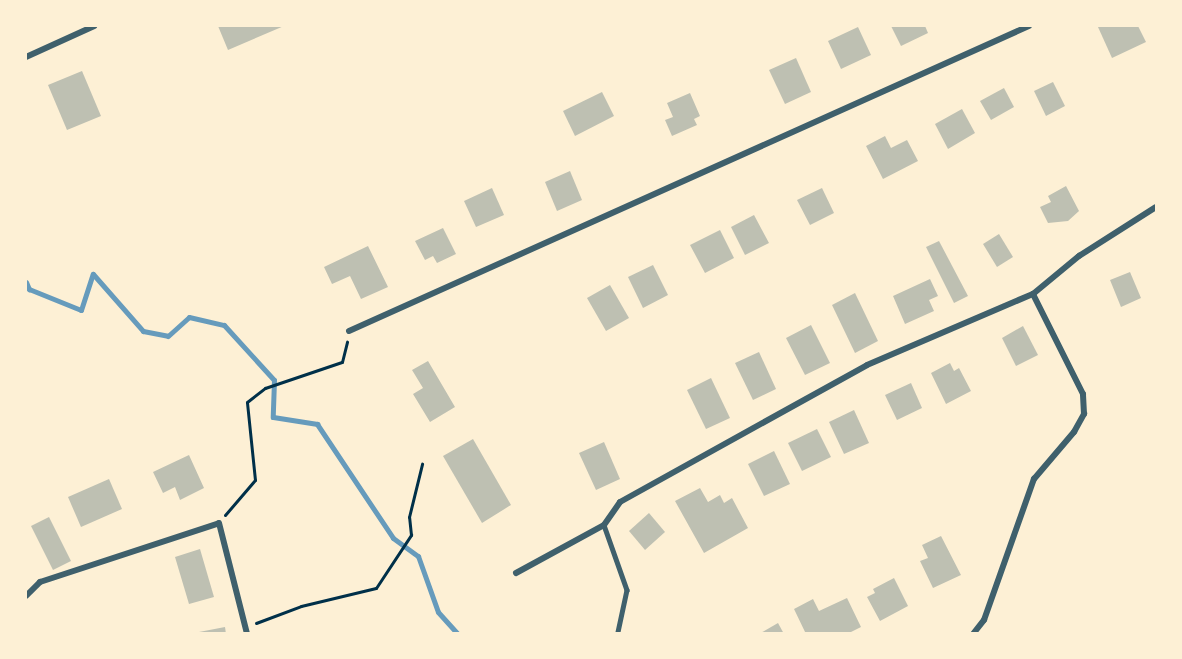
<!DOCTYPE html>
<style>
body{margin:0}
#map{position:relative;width:1182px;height:659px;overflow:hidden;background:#fdf0d5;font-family:"Exo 2",sans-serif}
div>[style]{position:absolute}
.stream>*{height:5px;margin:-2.5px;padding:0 2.5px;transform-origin:2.5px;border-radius:2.5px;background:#669bbc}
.building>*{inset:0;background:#bec0b2}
.path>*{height:3px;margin:-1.5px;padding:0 1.5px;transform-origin:1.5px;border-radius:1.5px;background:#003049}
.service>*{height:4.5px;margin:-2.25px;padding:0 2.25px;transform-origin:2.25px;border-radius:2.25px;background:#3f606c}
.minor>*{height:6px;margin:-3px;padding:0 3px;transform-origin:3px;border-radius:3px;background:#3f606c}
span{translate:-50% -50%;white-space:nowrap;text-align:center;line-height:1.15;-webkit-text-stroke:5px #fdf0d5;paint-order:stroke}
.frame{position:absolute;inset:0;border:27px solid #fdf0d5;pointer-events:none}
</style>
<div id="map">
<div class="stream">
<i style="left:26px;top:282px;width:8px;rotate:67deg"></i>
<i style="left:29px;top:289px;width:56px;rotate:22deg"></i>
<i style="left:81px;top:310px;width:38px;rotate:-72deg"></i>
<i style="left:93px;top:274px;width:76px;rotate:48.7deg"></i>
<i style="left:143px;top:331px;width:25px;rotate:11deg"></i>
<i style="left:168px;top:336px;width:28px;rotate:-42deg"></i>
<i style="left:189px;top:317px;width:36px;rotate:13deg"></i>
<i style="left:224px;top:325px;width:74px;rotate:47.7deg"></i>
<i style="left:274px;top:380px;width:37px;rotate:92deg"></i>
<i style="left:273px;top:417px;width:45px;rotate:9deg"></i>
<i style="left:317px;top:424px;width:137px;rotate:56.3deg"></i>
<i style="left:393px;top:538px;width:31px;rotate:36deg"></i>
<i style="left:418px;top:556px;width:59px;rotate:70.3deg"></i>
<i style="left:438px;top:612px;width:30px;rotate:48deg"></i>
</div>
<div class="building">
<i style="clip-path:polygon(218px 26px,284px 26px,228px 50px)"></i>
<i style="clip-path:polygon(891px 26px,925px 26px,928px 33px,901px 46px)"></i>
<i style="clip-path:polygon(1102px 26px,1138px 26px,1146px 42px,1112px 58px,1098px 27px)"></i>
<i style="clip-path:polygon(858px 27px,871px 55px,841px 69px,828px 41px)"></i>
<i style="clip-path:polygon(796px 58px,811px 92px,785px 104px,769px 70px)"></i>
<i style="clip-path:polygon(82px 71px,101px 116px,67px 130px,48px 85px)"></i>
<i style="clip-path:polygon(1053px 82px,1065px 106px,1046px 116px,1034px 91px)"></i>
<i style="clip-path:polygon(1004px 88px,1014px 107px,991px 120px,980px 101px)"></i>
<i style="clip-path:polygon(602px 92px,614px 116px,575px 136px,563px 111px)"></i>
<i style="clip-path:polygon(690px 93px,700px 116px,694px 119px,697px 125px,672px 136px,665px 120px,673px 117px,667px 103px)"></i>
<i style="clip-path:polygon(962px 109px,975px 133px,948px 149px,935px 124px)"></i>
<i style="clip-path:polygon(885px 136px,891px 148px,907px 140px,918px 161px,883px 179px,866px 146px)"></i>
<i style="clip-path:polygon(570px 171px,582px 200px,557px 211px,545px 182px)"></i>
<i style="clip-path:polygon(1066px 186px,1079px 211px,1068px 221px,1048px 223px,1040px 207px,1051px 202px,1048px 196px)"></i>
<i style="clip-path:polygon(492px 188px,504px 215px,476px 227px,464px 201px)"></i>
<i style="clip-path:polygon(822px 188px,834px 213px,810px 225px,797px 200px)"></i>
<i style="clip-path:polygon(754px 215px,769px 243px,745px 255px,731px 227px)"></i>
<i style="clip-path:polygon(443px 228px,456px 254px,437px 263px,433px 256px,425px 260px,415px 241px)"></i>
<i style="clip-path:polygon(720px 230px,734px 258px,705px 273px,690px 245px)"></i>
<i style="clip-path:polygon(999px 234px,1013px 257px,997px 267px,983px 244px)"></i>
<i style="clip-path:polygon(939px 241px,968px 296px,954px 303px,926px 247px)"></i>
<i style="clip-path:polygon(368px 246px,388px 287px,361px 299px,350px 276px,332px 284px,324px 267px)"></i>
<i style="clip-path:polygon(653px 265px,668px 295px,643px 308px,628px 277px)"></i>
<i style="clip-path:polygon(1130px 272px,1141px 298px,1121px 307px,1110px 280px)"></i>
<i style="clip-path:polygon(930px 279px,938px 296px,929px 300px,934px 311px,905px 324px,893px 296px)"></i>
<i style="clip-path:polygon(610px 285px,629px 318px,606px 331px,587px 298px)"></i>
<i style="clip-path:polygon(855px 293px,878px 341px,855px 353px,832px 305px)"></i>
<i style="clip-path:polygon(811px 325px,830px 363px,805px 375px,786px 338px)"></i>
<i style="clip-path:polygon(1023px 326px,1038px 355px,1016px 366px,1002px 338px)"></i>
<i style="clip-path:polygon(759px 352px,776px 389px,753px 400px,735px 363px)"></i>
<i style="clip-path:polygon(428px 361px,455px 407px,430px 422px,413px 394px,423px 388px,412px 370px)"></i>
<i style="clip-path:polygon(950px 363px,954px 371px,959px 368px,971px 391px,946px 404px,931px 373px)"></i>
<i style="clip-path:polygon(711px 378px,730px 418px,706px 429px,687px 390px)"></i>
<i style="clip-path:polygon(911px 383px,922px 408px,897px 420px,885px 395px)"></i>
<i style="clip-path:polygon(854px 410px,869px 443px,844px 454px,829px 422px)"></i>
<i style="clip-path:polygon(817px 429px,831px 457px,802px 471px,788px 443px)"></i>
<i style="clip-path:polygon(473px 439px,511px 505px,482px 523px,443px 456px)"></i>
<i style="clip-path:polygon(604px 442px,620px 479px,596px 490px,579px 453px)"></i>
<i style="clip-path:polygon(774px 451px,790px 484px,764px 496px,748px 464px)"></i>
<i style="clip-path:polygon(189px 455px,204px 488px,180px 500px,175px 487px,163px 493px,153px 472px)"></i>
<i style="clip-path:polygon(109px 479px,122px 509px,81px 527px,68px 497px)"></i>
<i style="clip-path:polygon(700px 488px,708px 502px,720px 495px,724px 503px,732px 498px,748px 528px,704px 553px,675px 501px)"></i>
<i style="clip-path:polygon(649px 513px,665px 532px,645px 550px,629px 531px)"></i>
<i style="clip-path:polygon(49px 517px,71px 561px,53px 570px,31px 526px)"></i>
<i style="clip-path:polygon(941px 536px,961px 575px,933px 588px,920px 561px,928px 558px,922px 545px)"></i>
<i style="clip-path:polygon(200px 549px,214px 597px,189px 604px,175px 557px)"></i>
<i style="clip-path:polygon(894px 578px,908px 606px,880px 621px,867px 597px,875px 593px,873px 589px)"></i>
<i style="clip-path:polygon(847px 598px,861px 627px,847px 634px,806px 634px,794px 609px,813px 599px,819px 611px)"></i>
<i style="clip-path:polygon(778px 623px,784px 634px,759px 634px)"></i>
<i style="clip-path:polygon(225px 627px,226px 634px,199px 634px,199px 632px)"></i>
</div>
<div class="path">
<i style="left:225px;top:515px;width:46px;rotate:-49.4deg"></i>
<i style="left:255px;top:480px;width:78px;rotate:-95.9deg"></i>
<i style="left:247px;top:402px;width:23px;rotate:-38deg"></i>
<i style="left:265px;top:388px;width:81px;rotate:-18.7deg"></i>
<i style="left:342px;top:362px;width:21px;rotate:-76deg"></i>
<i style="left:256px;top:623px;width:48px;rotate:-20.7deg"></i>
<i style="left:301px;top:606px;width:77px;rotate:-13.5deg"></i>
<i style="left:376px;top:588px;width:64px;rotate:-56.6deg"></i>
<i style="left:411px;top:535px;width:18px;rotate:-96deg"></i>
<i style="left:409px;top:517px;width:55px;rotate:-76.2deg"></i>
</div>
<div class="service">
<i style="left:604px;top:525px;width:69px;rotate:70.5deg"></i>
<i style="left:627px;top:590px;width:43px;rotate:102.1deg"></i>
</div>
<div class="minor">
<i style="left:26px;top:57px;width:75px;rotate:-24.5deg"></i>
<i style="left:349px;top:331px;width:745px;rotate:-24.16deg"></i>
<i style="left:516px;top:573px;width:100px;rotate:-28.6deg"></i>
<i style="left:604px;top:525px;width:28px;rotate:-55deg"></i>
<i style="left:620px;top:502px;width:282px;rotate:-29deg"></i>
<i style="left:867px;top:365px;width:181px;rotate:-23.2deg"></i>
<i style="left:1033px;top:294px;width:60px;rotate:-39.6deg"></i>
<i style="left:1079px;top:256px;width:91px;rotate:-32.5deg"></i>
<i style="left:26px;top:596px;width:20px;rotate:-45deg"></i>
<i style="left:40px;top:582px;width:188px;rotate:-18.2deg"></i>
<i style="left:219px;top:523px;width:114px;rotate:75.8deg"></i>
<i style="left:973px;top:634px;width:18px;rotate:-52deg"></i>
<i style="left:984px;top:620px;width:150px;rotate:-70.5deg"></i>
<i style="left:1034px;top:479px;width:62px;rotate:-49.6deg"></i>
<i style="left:1074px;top:432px;width:21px;rotate:-61deg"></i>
<i style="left:1084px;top:414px;width:20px;rotate:-93deg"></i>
<i style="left:1083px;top:394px;width:112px;rotate:-116.6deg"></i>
</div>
<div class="frame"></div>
</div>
